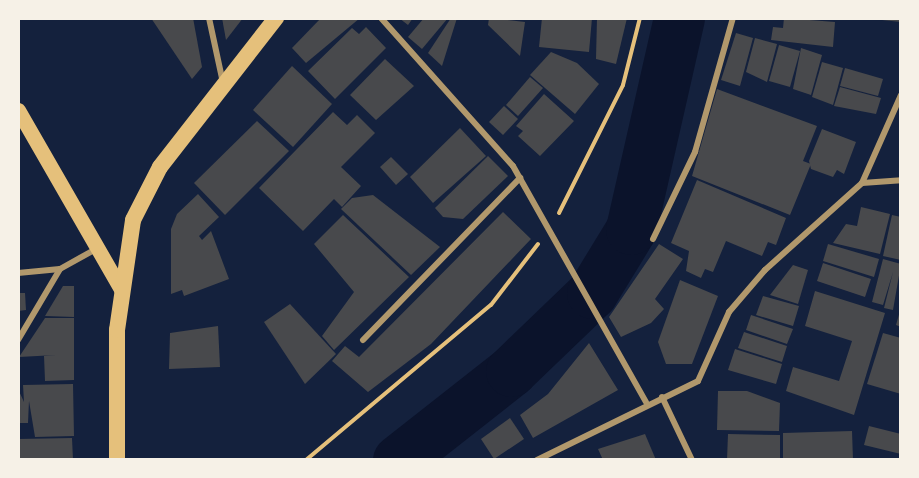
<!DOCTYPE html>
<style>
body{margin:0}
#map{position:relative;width:919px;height:478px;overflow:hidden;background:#14213d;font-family:"Nunito Sans",sans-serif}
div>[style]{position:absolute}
.river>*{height:51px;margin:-25.5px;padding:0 25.5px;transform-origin:25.5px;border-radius:25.5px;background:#0b132b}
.building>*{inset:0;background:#48494c}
.path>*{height:4px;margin:-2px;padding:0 2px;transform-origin:2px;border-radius:2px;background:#e5c07b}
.minor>*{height:6px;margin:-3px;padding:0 3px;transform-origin:3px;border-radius:3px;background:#b1986c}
.primary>*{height:15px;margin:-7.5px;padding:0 7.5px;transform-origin:7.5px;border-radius:7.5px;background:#e5c07b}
.trunk>*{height:16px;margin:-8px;padding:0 8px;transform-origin:8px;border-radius:8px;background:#e5c07b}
span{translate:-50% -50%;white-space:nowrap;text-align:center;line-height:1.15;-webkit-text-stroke:4.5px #f6f1e7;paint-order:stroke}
.frame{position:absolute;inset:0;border:20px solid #f6f1e7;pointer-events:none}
</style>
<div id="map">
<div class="river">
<i style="left:398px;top:460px;width:144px;rotate:-38.2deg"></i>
<i style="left:511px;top:371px;width:112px;rotate:-43.9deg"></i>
<i style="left:592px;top:293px;width:75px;rotate:-58.6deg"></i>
<i style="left:631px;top:229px;width:216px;rotate:-77.2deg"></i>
</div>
<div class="building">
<i style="clip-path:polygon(151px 18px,193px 18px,202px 67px,192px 79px)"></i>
<i style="clip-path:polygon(222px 18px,243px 18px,226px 40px)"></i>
<i style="clip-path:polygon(321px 18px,360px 18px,306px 63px,292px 48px)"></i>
<i style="clip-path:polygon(399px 18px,413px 18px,408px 25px)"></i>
<i style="clip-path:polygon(424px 18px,448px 18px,422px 49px,408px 37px)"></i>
<i style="clip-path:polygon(451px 18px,457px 18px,442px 66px,428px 53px)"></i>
<i style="clip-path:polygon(489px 18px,525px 22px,520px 56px,488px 25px)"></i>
<i style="clip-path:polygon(542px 18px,592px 18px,589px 52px,539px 47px)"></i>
<i style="clip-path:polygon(597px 18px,627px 18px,616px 64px,596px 59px)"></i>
<i style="clip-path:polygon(784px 18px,835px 22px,833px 47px,771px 40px,773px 27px,783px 28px)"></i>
<i style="clip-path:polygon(882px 18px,901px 18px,901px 22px,882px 20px)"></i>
<i style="clip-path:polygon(366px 27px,386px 48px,335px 99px,308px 71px,352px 28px,359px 34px)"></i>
<i style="clip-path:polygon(736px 33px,753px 38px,740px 86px,721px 80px)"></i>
<i style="clip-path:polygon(755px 38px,777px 44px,767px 82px,746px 72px)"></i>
<i style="clip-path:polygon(779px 45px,800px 51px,790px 87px,769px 81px)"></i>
<i style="clip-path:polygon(801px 48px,822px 55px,811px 95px,793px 89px)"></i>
<i style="clip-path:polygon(551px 52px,577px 63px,599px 84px,575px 114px,530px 75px)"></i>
<i style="clip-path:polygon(385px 59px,414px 86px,376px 120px,350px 95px)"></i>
<i style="clip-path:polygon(822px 62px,843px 68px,833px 105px,812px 97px)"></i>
<i style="clip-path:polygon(292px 66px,332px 104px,293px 147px,253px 110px)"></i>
<i style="clip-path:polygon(845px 68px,883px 79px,878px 96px,840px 86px)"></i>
<i style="clip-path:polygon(530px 77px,543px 88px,518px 116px,506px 105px)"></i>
<i style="clip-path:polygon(840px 87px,881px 98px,876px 114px,834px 106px)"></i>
<i style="clip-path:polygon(717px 89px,817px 126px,803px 161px,811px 164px,790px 215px,692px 176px)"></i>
<i style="clip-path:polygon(544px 94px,574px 121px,540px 156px,518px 136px,523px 131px,516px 126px)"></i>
<i style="clip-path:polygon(504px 106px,518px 119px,503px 135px,489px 122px)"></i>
<i style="clip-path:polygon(333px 112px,347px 125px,357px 115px,375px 133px,341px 167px,361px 186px,342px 207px,334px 199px,303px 231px,259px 188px)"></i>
<i style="clip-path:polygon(257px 121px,289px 151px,225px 215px,194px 183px)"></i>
<i style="clip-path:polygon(460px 128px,486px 156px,433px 203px,410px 177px)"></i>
<i style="clip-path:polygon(822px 129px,856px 142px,844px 174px,837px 170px,833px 177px,811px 169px,809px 161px)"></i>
<i style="clip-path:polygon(488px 156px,508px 176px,463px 219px,443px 217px,435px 208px)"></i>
<i style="clip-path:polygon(391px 157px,408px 174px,396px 185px,380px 167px)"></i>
<i style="clip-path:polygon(697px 180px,786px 218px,776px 245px,768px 242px,762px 256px,726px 241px,713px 272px,705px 269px,701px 278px,686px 271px,689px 251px,671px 243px)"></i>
<i style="clip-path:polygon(198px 194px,219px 217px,199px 236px,202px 240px,211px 231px,229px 279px,184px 296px,182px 290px,171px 294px,171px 229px,177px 214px)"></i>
<i style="clip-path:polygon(373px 195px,440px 247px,411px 275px,341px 209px,352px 198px)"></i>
<i style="clip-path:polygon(861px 207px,890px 214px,880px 254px,833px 243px,846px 224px,857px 226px)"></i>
<i style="clip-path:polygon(503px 212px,531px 239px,431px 344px,368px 392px,332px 361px,345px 346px,359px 357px)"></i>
<i style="clip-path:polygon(343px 215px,409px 277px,334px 350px,322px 336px,354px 292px,314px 244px)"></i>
<i style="clip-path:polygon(892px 215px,901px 217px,901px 260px,883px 256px)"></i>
<i style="clip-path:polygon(659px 244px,683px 259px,655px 299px,664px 309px,651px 323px,621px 337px,609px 317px)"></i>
<i style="clip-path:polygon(828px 244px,879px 259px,874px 277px,823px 261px)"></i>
<i style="clip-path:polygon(883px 259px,901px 264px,893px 310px,884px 308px,893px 272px,883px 305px,872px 302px)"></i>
<i style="clip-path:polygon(823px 263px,871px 279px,865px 297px,817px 281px)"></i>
<i style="clip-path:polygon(793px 265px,808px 270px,798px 304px,770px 295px)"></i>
<i style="clip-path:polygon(680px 280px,718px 296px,692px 364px,666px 364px,658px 342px)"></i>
<i style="clip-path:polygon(63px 286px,74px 286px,74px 317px,45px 316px)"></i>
<i style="clip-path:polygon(815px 291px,885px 313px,854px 415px,786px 391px,793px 367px,839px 381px,852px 341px,805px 326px)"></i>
<i style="clip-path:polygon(18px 293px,25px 293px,26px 310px,18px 311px)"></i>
<i style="clip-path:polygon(763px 296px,799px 306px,793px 326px,756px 315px)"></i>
<i style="clip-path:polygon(290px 304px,336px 354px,305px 384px,264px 322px)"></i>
<i style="clip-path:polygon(900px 311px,901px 311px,901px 327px,896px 325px)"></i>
<i style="clip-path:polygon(751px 315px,793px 329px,787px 344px,746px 330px)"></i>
<i style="clip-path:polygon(45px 318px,74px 318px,74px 380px,45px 381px,44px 356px,56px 355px,19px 357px)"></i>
<i style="clip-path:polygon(218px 326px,220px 367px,169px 369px,170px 333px)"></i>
<i style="clip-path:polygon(744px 332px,787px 346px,782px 362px,738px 348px)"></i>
<i style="clip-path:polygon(883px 333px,901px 338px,901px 394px,867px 384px)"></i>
<i style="clip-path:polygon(589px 343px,618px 390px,533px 438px,520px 415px,548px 394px)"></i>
<i style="clip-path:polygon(735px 349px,782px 364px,776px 384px,728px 370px)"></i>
<i style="clip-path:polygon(73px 384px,74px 436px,35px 437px,29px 401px,28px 423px,18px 423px,18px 389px,24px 402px,23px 385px)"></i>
<i style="clip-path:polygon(718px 391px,747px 391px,780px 403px,779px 431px,717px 430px)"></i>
<i style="clip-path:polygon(510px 418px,524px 439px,494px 459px,481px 439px)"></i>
<i style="clip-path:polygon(869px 426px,901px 434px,901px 454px,864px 445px)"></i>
<i style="clip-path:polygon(852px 431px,853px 460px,783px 460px,783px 433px)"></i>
<i style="clip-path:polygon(645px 434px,656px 460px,603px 460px,598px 449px)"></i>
<i style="clip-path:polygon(728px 434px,780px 435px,780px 460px,727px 460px)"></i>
<i style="clip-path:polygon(72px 438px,73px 460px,18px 460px,18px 439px)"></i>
</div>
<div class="path">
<i style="left:559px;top:213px;width:143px;rotate:-63.4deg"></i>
<i style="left:623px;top:85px;width:69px;rotate:-75.8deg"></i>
<i style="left:306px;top:460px;width:241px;rotate:-40deg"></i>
<i style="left:491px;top:305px;width:77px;rotate:-52.4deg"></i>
</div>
<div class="minor">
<i style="left:209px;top:18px;width:66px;rotate:77.8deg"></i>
<i style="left:381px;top:18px;width:198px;rotate:48.3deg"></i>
<i style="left:513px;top:166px;width:271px;rotate:60.6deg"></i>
<i style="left:862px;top:183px;width:39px;rotate:-4deg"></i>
<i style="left:653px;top:239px;width:97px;rotate:-64.2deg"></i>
<i style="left:695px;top:152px;width:139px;rotate:-74.2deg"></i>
<i style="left:18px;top:273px;width:42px;rotate:-5.4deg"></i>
<i style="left:60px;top:269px;width:41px;rotate:-29.1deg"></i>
<i style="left:18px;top:340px;width:82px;rotate:-59.4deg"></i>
<i style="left:363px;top:340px;width:226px;rotate:-45.9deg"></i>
<i style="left:662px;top:397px;width:70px;rotate:64.5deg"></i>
<i style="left:537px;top:460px;width:179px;rotate:-26.1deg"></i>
<i style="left:698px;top:381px;width:76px;rotate:-65.8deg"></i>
<i style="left:729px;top:312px;width:55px;rotate:-49.4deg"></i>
<i style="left:765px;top:270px;width:130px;rotate:-41.9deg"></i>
<i style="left:862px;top:183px;width:96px;rotate:-66.1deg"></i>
</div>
<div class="primary">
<i style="left:18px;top:110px;width:207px;rotate:60.1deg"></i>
</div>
<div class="trunk">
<i style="left:117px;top:460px;width:130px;rotate:-90deg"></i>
<i style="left:117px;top:330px;width:111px;rotate:-81.7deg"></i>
<i style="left:133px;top:220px;width:59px;rotate:-63deg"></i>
<i style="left:160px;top:167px;width:189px;rotate:-52.1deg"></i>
</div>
<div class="frame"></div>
</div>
